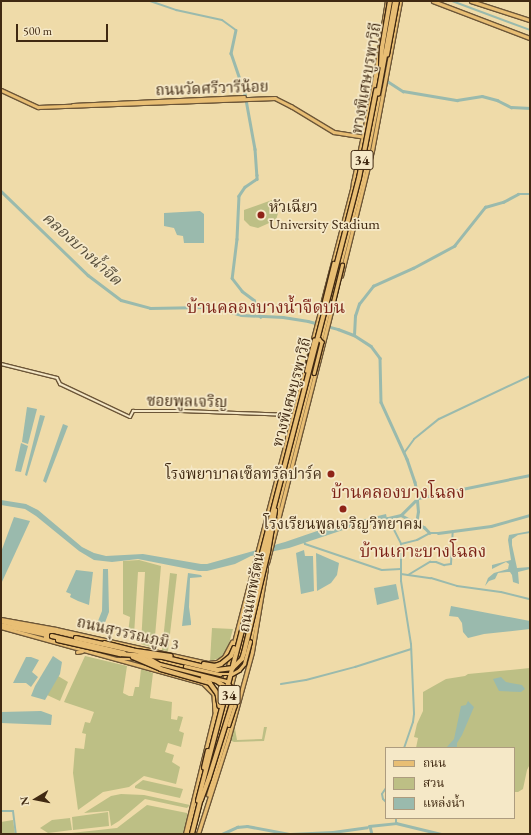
<!DOCTYPE html>
<meta charset="utf-8">
<style>
body{margin:0}
#map{position:relative;width:531px;height:835px;overflow:hidden;background:#efdba9;font-family:"EB Garamond","Noto Serif Thai",serif}
div>[style]{position:absolute}
.green>*{inset:0;background:#bdbf85}
.water>*{inset:0;background:#9abaad}
.canal>*{height:2px;margin:-1px;padding:0 1px;transform-origin:1px;border-radius:1px;background:#9abaad}
.river>*{height:2.5px;margin:-1.25px;padding:0 1.25px;transform-origin:1.25px;border-radius:1.25px;background:#9abaad}
.roads{filter:drop-shadow(1px 0 #6c5638) drop-shadow(-1px 0 #6c5638) drop-shadow(0 1px #6c5638) drop-shadow(0 -1px #6c5638)}
.minor>*{height:2px;margin:-1px;padding:0 1px;transform-origin:1px;border-radius:1px;background:#f5e8c7}
.major>*{height:2.5px;margin:-1.25px;padding:0 1.25px;transform-origin:1.25px;border-radius:1.25px;background:#e8be74}
.highway>*{height:3.5px;margin:-1.75px;padding:0 1.75px;transform-origin:1.75px;border-radius:1.75px;background:#e8be74}
.bridges{filter:drop-shadow(1px 0 #402912) drop-shadow(-1px 0 #402912) drop-shadow(0 1px #402912) drop-shadow(0 -1px #402912)}
.major-bridge>*{height:2.5px;margin:-1.25px;padding:0 1.25px;transform-origin:1.25px;border-radius:1.25px;background:#e8be74}
.highway-bridge>*{height:3.5px;margin:-1.75px;padding:0 1.75px;transform-origin:1.75px;border-radius:1.75px;background:#e8be74}
.dots>*{width:11px;height:11px;translate:-50% -50%;box-sizing:border-box;border:2px solid #f5e8c7;border-radius:50%}
span{translate:-50% -50%;white-space:nowrap;text-align:center;line-height:1.15;-webkit-text-stroke:3.5px #f5e8c7;paint-order:stroke}
.shield-label span{padding:1px 3px;background:#f5e8c7;border:1px solid;border-radius:3px;-webkit-text-stroke-width:0}
.shield-label{font-size:14px;color:#402912;font-weight:700}
.street-label{font-size:15px;color:#402912}
.poi-label{font-size:15px;color:#402912}
.left{translate:0 -50%;text-align:left}
.right{translate:-100% -50%;text-align:right}
.water-label{font-size:16px;color:#564d39;font-style:italic}
.quarter-label{font-size:17px;color:#7a1f14}
.frame{position:absolute;inset:0;border:2px solid #402912;pointer-events:none}
.legend{position:absolute;left:385px;top:747px;width:130px;height:72px;box-sizing:border-box;background:#f5e8c7;border:1px solid #ad9c7f;margin:0;padding:5px 7px;list-style:none;font-size:12px;color:#402912}
.legend li{display:flex;align-items:center;gap:8px;height:20px}
.legend b{width:20px;border:1px solid #ad9c7f}
.north{position:absolute;left:16px;top:779px;width:40px;height:40px;-webkit-text-stroke:3px #f5e8c7;paint-order:stroke;rotate:260deg;font-size:11px;font-weight:700;line-height:16px;text-align:center;color:#402912}
.north::after{content:'';display:block;margin:auto;width:14px;height:18px;background:#402912;clip-path:polygon(50% 0,100% 100%,50% 72%,0 100%)}
.scale{position:absolute;left:16px;top:24px;width:92px;height:18px;box-sizing:border-box;border:2px solid #402912;border-top:0;padding-left:5px;font-size:12px;line-height:14px;white-space:nowrap;color:#402912;-webkit-text-stroke:3px #f5e8c7;paint-order:stroke}
</style>
<div id="map">
<div class="green">
<i style="clip-path:polygon(272px 200px,276px 201px,279px 210px,276px 220px,258px 228px,250px 226px,244px 220px,244px 210px)"></i>
<i style="clip-path:polygon(139px 560px,161px 566px,154px 648px,141px 644px,145px 572px,138px 572px,134px 635px,128px 633px,130px 617px,123px 614px,123px 561px)"></i>
<i style="clip-path:polygon(170px 573px,177px 574px,168px 651px,162px 650px)"></i>
<i style="clip-path:polygon(212px 628px,233px 629px,227px 651px,220px 658px,210px 661px)"></i>
<i style="clip-path:polygon(85px 656px,127px 666px,123px 693px,129px 696px,133px 696px,135px 687px,139px 687px,141px 669px,153px 673px,150px 698px,172px 702px,171px 719px,177px 720px,178px 716px,183px 717px,179px 731px,184px 733px,181px 747px,168px 743px,165px 752px,174px 755px,172px 762px,180px 767px,176px 784px,144px 776px,129px 787px,103px 792px,78px 810px,73px 773px,75px 748px,84px 749px,86px 734px,82px 733px,85px 722px,90px 723px,94px 712px,64px 702px)"></i>
<i style="clip-path:polygon(530px 668px,530px 764px,527px 770px,523px 789px,518px 792px,514px 792px,514px 748px,416px 748px,418px 738px,414px 737px,417px 724px,423px 711px,423px 692px,446px 679px,465px 676px,468px 674px)"></i>
<i style="clip-path:polygon(58px 676px,68px 682px,60px 701px,47px 695px)"></i>
<i style="clip-path:polygon(234px 723px,237px 740px,262px 739px,264px 727px,267px 727px,264px 741px,234px 742px,229px 740px)"></i>
<i style="clip-path:polygon(143px 780px,183px 789px,180px 798px,135px 788px,135px 786px)"></i>
<i style="clip-path:polygon(121px 794px,144px 795px,190px 805px,187px 808px,145px 799px,119px 821px,111px 826px,109px 811px,84px 813px,111px 796px)"></i>
<i style="clip-path:polygon(147px 805px,187px 813px,188px 819px,183px 834px,62px 834px,117px 828px)"></i>
<i style="clip-path:polygon(108px 812px,109px 826px,73px 830px,72px 817px)"></i>
<i style="clip-path:polygon(70px 818px,72px 830px,48px 833px,40px 828px,52px 820px)"></i>
<i style="clip-path:polygon(13px 820px,15px 834px,1px 834px,1px 822px)"></i>
</div>
<div class="water">
<i style="clip-path:polygon(200px 211px,204px 214px,204px 243px,184px 243px,183px 236px,177px 235px,174px 228px,164px 226px,164px 213px)"></i>
<i style="clip-path:polygon(27px 407px,37px 409px,28px 444px,22px 442px)"></i>
<i style="clip-path:polygon(40px 415px,45px 416px,27px 476px,25px 475px)"></i>
<i style="clip-path:polygon(63px 424px,68px 426px,46px 483px,43px 481px)"></i>
<i style="clip-path:polygon(21px 443px,28px 446px,21px 472px,15px 471px)"></i>
<i style="clip-path:polygon(1px 500px,26px 504px,38px 510px,82px 547px,94px 553px,106px 556px,143px 554px,201px 564px,207px 564px,285px 542px,320px 530px,386px 514px,388px 523px,355px 526px,289px 548px,251px 556px,235px 564px,207px 571px,199px 571px,138px 559px,112px 562px,94px 560px,79px 551px,36px 516px,25px 509px,1px 505px)"></i>
<i style="clip-path:polygon(14px 517px,30px 521px,1px 584px,1px 552px)"></i>
<i style="clip-path:polygon(530px 531px,530px 533px,518px 535px,512px 539px,512px 545px,517px 568px,530px 567px,530px 569px,518px 572px,519px 584px,513px 582px,512px 575px,510px 572px,507px 572px,498px 573px,495px 579px,489px 581px,485px 586px,488px 578px,494px 573px,508px 569px,509px 564px,506px 562px,492px 569px,492px 565px,511px 560px,508px 540px,509px 535px)"></i>
<i style="clip-path:polygon(304px 550px,305px 556px,313px 556px,314px 591px,301px 594px,296px 553px)"></i>
<i style="clip-path:polygon(316px 553px,339px 563px,337px 575px,331px 583px,317px 591px)"></i>
<i style="clip-path:polygon(103px 569px,108px 569px,109px 612px,101px 633px,94px 631px,102px 611px)"></i>
<i style="clip-path:polygon(76px 570px,93px 572px,89px 605px,78px 601px,70px 597px,71px 594px,66px 592px)"></i>
<i style="clip-path:polygon(188px 573px,201px 575px,202px 577px,190px 578px,189px 607px,191px 622px,191px 625px,182px 626px)"></i>
<i style="clip-path:polygon(396px 584px,399px 599px,377px 605px,374px 588px)"></i>
<i style="clip-path:polygon(451px 606px,530px 621px,530px 629px,484px 634px,468px 638px,463px 632px,462px 623px,458px 617px,449px 616px)"></i>
<i style="clip-path:polygon(53px 656px,62px 662px,60px 674px,45px 700px,31px 696px,35px 686px)"></i>
<i style="clip-path:polygon(26px 657px,31px 657px,39px 660px,32px 672px,38px 677px,31px 687px,26px 683px,13px 683px)"></i>
<i style="clip-path:polygon(501px 677px,506px 682px,522px 685px,525px 689px,521px 692px,499px 691px,493px 679px)"></i>
<i style="clip-path:polygon(468px 701px,474px 707px,462px 735px,457px 743px,457px 748px,446px 748px,454px 739px,461px 706px,466px 705px)"></i>
<i style="clip-path:polygon(41px 711px,52px 715px,51px 725px,1px 723px,1px 712px)"></i>
</div>
<div class="canal">
<i style="left:150px;top:1px;width:28px;rotate:19deg"></i>
<i style="left:176px;top:10px;width:47px;rotate:12.3deg"></i>
<i style="left:222px;top:20px;width:17px;rotate:36deg"></i>
<i style="left:452px;top:1px;width:83px;rotate:20.4deg"></i>
<i style="left:404px;top:453px;width:17px;rotate:-54deg"></i>
<i style="left:414px;top:439px;width:32px;rotate:-39deg"></i>
<i style="left:439px;top:419px;width:101px;rotate:-25.3deg"></i>
<i style="left:388px;top:518px;width:29px;rotate:63deg"></i>
<i style="left:401px;top:544px;width:37px;rotate:90deg"></i>
<i style="left:401px;top:581px;width:64px;rotate:81deg"></i>
<i style="left:411px;top:644px;width:70px;rotate:87.5deg"></i>
<i style="left:414px;top:714px;width:8px;rotate:97deg"></i>
<i style="left:413px;top:722px;width:28px;rotate:109deg"></i>
<i style="left:304px;top:541px;width:3px;rotate:72deg"></i>
<i style="left:305px;top:544px;width:81px;rotate:18.7deg"></i>
<i style="left:382px;top:570px;width:19px;rotate:-3deg"></i>
<i style="left:401px;top:544px;width:16px;rotate:-14deg"></i>
<i style="left:417px;top:540px;width:15px;rotate:-28deg"></i>
<i style="left:401px;top:574px;width:30px;rotate:8deg"></i>
<i style="left:431px;top:578px;width:27px;rotate:17deg"></i>
<i style="left:457px;top:586px;width:44px;rotate:7.8deg"></i>
<i style="left:501px;top:592px;width:30px;rotate:14deg"></i>
<i style="left:408px;top:575px;width:26px;rotate:-31deg"></i>
<i style="left:430px;top:562px;width:6px"></i>
<i style="left:436px;top:562px;width:9px;rotate:21deg"></i>
<i style="left:444px;top:565px;width:7px;rotate:-8deg"></i>
<i style="left:451px;top:564px;width:33px;rotate:-87deg"></i>
<i style="left:281px;top:684px;width:25px;rotate:-9deg"></i>
<i style="left:306px;top:680px;width:51px;rotate:-14.9deg"></i>
<i style="left:355px;top:667px;width:59px;rotate:-17.8deg"></i>
<i style="left:386px;top:788px;width:7px;rotate:124deg"></i>
<i style="left:382px;top:794px;width:5px;rotate:79deg"></i>
<i style="left:383px;top:799px;width:4px;rotate:45deg"></i>
<i style="left:1px;top:811px;width:12px"></i>
<i style="left:13px;top:811px;width:23px;rotate:83deg"></i>
<i style="left:396px;top:818px;width:5px;rotate:90deg"></i>
</div>
<div class="river">
<i style="left:236px;top:30px;width:24px;rotate:102deg"></i>
<i style="left:231px;top:53px;width:43px;rotate:71.1deg"></i>
<i style="left:245px;top:94px;width:56px;rotate:79.7deg"></i>
<i style="left:255px;top:149px;width:26px;rotate:86deg"></i>
<i style="left:257px;top:175px;width:4px;rotate:90deg"></i>
<i style="left:257px;top:179px;width:14px;rotate:146deg"></i>
<i style="left:245px;top:187px;width:11px;rotate:124deg"></i>
<i style="left:239px;top:196px;width:43px;rotate:92.7deg"></i>
<i style="left:237px;top:239px;width:39px;rotate:97deg"></i>
<i style="left:232px;top:278px;width:16px;rotate:52deg"></i>
<i style="left:242px;top:291px;width:15px;rotate:37deg"></i>
<i style="left:254px;top:300px;width:18px;rotate:68deg"></i>
<i style="left:366px;top:72px;width:6px;rotate:-9deg"></i>
<i style="left:372px;top:71px;width:37px;rotate:33deg"></i>
<i style="left:403px;top:91px;width:55px;rotate:9.5deg"></i>
<i style="left:457px;top:100px;width:25px;rotate:-9deg"></i>
<i style="left:482px;top:96px;width:16px;rotate:15deg"></i>
<i style="left:497px;top:100px;width:16px;rotate:27deg"></i>
<i style="left:511px;top:107px;width:19px;rotate:3deg"></i>
<i style="left:1px;top:191px;width:121px;rotate:44deg"></i>
<i style="left:88px;top:275px;width:41px;rotate:37.1deg"></i>
<i style="left:121px;top:300px;width:30px;rotate:15deg"></i>
<i style="left:150px;top:308px;width:54px;rotate:-1.1deg"></i>
<i style="left:204px;top:307px;width:20px;rotate:9deg"></i>
<i style="left:224px;top:310px;width:18px;rotate:16deg"></i>
<i style="left:241px;top:315px;width:42px;rotate:2.7deg"></i>
<i style="left:283px;top:317px;width:25px;rotate:9deg"></i>
<i style="left:308px;top:321px;width:31px;rotate:15deg"></i>
<i style="left:338px;top:329px;width:17px;rotate:21deg"></i>
<i style="left:354px;top:335px;width:20px;rotate:33deg"></i>
<i style="left:371px;top:346px;width:15px;rotate:53deg"></i>
<i style="left:380px;top:358px;width:44px;rotate:88.7deg"></i>
<i style="left:381px;top:402px;width:63px;rotate:65.5deg"></i>
<i style="left:407px;top:459px;width:24px;rotate:71deg"></i>
<i style="left:415px;top:482px;width:16px;rotate:79deg"></i>
<i style="left:354px;top:335px;width:19px;rotate:-87deg"></i>
<i style="left:355px;top:316px;width:13px;rotate:-72deg"></i>
<i style="left:359px;top:304px;width:23px;rotate:-52deg"></i>
<i style="left:373px;top:286px;width:44px;rotate:-24.2deg"></i>
<i style="left:413px;top:268px;width:47px;rotate:-28.2deg"></i>
<i style="left:454px;top:246px;width:50px;rotate:-51.5deg"></i>
<i style="left:485px;top:207px;width:19px;rotate:-16deg"></i>
<i style="left:503px;top:202px;width:17px;rotate:-28deg"></i>
<i style="left:518px;top:194px;width:12px"></i>
<i style="left:401px;top:515px;width:26px;rotate:28deg"></i>
<i style="left:424px;top:527px;width:8px;rotate:45deg"></i>
<i style="left:430px;top:533px;width:8px"></i>
<i style="left:438px;top:533px;width:53px;rotate:-7.5deg"></i>
<i style="left:491px;top:526px;width:41px;rotate:-15.8deg"></i>
<i style="left:384px;top:519px;width:17px;rotate:-13deg"></i>
<i style="left:401px;top:515px;width:24px;rotate:-45deg"></i>
<i style="left:418px;top:498px;width:114px;rotate:-11.6deg"></i>
<i style="left:416px;top:524px;width:12px;rotate:-81deg"></i>
<i style="left:418px;top:512px;width:12px;rotate:-95deg"></i>
<i style="left:369px;top:826px;width:27px;rotate:-6deg"></i>
<i style="left:396px;top:823px;width:46px;rotate:13.7deg"></i>
<i style="left:370px;top:826px;width:8px;rotate:76deg"></i>
<i style="left:222px;top:834px;width:17px;rotate:-25deg"></i>
<i style="left:237px;top:827px;width:10px;rotate:-6deg"></i>
<i style="left:247px;top:826px;width:44px;rotate:10.5deg"></i>
<i style="left:290px;top:834px;width:43px;rotate:-2.7deg"></i>
<i style="left:333px;top:832px;width:34px;rotate:-8deg"></i>
<i style="left:527px;top:834px;width:3px"></i>
</div>
<div class="roads">
<div class="minor">
<i style="left:1px;top:364px;width:58px;rotate:14deg"></i>
<i style="left:57px;top:378px;width:7px;rotate:63deg"></i>
<i style="left:60px;top:384px;width:77px;rotate:25.2deg"></i>
<i style="left:130px;top:417px;width:7px;rotate:-63deg"></i>
<i style="left:133px;top:411px;width:48px"></i>
<i style="left:181px;top:411px;width:112px;rotate:2deg"></i>
</div>
<div class="major">
<i style="left:433px;top:1px;width:104px;rotate:20.9deg"></i>
<i style="left:471px;top:1px;width:62px;rotate:17.9deg"></i>
<i style="left:1px;top:90px;width:41px;rotate:24.7deg"></i>
<i style="left:38px;top:107px;width:237px;rotate:-2.2deg"></i>
<i style="left:275px;top:98px;width:18px;rotate:27deg"></i>
<i style="left:291px;top:106px;width:50px;rotate:31.2deg"></i>
<i style="left:334px;top:132px;width:30px;rotate:9deg"></i>
<i style="left:73px;top:105px;width:171px;rotate:-2.7deg"></i>
<i style="left:353px;top:183px;width:97px;rotate:-78.1deg"></i>
<i style="left:373px;top:88px;width:88px;rotate:-80.9deg"></i>
<i style="left:341px;top:276px;width:129px;rotate:-76.1deg"></i>
<i style="left:372px;top:151px;width:153px;rotate:-79.4deg"></i>
<i style="left:267px;top:563px;width:267px;rotate:-75.7deg"></i>
<i style="left:1px;top:619px;width:56px;rotate:10.3deg"></i>
<i style="left:56px;top:629px;width:156px;rotate:12.6deg"></i>
<i style="left:208px;top:663px;width:9px;rotate:-6deg"></i>
<i style="left:217px;top:662px;width:9px;rotate:-36deg"></i>
<i style="left:224px;top:657px;width:17px;rotate:-62deg"></i>
<i style="left:18px;top:623px;width:88px;rotate:12.5deg"></i>
<i style="left:1px;top:627px;width:210px;rotate:15.5deg"></i>
<i style="left:203px;top:683px;width:16px;rotate:45deg"></i>
<i style="left:214px;top:694px;width:17px;rotate:87deg"></i>
<i style="left:250px;top:642px;width:51px;rotate:-77.6deg"></i>
<i style="left:232px;top:650px;width:477px;rotate:-75.4deg"></i>
<i style="left:77px;top:652px;width:5px;rotate:-11deg"></i>
<i style="left:116px;top:659px;width:21px"></i>
<i style="left:152px;top:659px;width:34px;rotate:12deg"></i>
<i style="left:219px;top:698px;width:44px;rotate:-74.1deg"></i>
<i style="left:208px;top:795px;width:73px;rotate:-73.3deg"></i>
<i style="left:185px;top:834px;width:130px;rotate:-76.2deg"></i>
<i style="left:198px;top:834px;width:99px;rotate:-72.3deg"></i>
<i style="left:228px;top:740px;width:91px;rotate:-74.7deg"></i>
<i style="left:252px;top:652px;width:85px;rotate:-80.5deg"></i>
</div>
<div class="highway">
<i style="left:383px;top:55px;width:55px;rotate:-80.5deg"></i>
<i style="left:375px;top:92px;width:30px;rotate:-78deg"></i>
<i style="left:353px;top:196px;width:13px;rotate:-86deg"></i>
<i style="left:287px;top:453px;width:15px;rotate:-86deg"></i>
<i style="left:278px;top:508px;width:7px;rotate:82deg"></i>
<i style="left:276px;top:513px;width:343px;rotate:-75.5deg"></i>
<i style="left:362px;top:181px;width:93px;rotate:-78.8deg"></i>
<i style="left:1px;top:621px;width:73px;rotate:14.2deg"></i>
<i style="left:1px;top:625px;width:52px;rotate:12.2deg"></i>
<i style="left:46px;top:637px;width:12px;rotate:14deg"></i>
<i style="left:209px;top:747px;width:44px;rotate:-76.9deg"></i>
<i style="left:208px;top:775px;width:228px;rotate:-75.5deg"></i>
<i style="left:188px;top:834px;width:37px;rotate:-74deg"></i>
</div>
</div>
<div class="bridges">
<div class="major-bridge">
<i style="left:334px;top:263px;width:41px;rotate:104deg"></i>
<i style="left:324px;top:303px;width:4px;rotate:90deg"></i>
<i style="left:324px;top:307px;width:3px;rotate:45deg"></i>
<i style="left:326px;top:309px;width:7px;rotate:-27deg"></i>
<i style="left:332px;top:306px;width:42px;rotate:-76.3deg"></i>
<i style="left:306px;top:371px;width:32px;rotate:-76deg"></i>
<i style="left:314px;top:340px;width:5px;rotate:-11deg"></i>
<i style="left:319px;top:339px;width:4px;rotate:45deg"></i>
<i style="left:322px;top:342px;width:32px;rotate:104deg"></i>
<i style="left:104px;top:642px;width:29px;rotate:14deg"></i>
<i style="left:139px;top:652px;width:24px;rotate:30deg"></i>
<i style="left:160px;top:664px;width:68px;rotate:14.4deg"></i>
<i style="left:226px;top:681px;width:9px;rotate:49deg"></i>
<i style="left:232px;top:688px;width:9px;rotate:72deg"></i>
<i style="left:235px;top:697px;width:9px;rotate:90deg"></i>
<i style="left:235px;top:706px;width:20px;rotate:108deg"></i>
<i style="left:185px;top:666px;width:36px;rotate:13deg"></i>
<i style="left:220px;top:674px;width:12px"></i>
<i style="left:232px;top:674px;width:8px;rotate:-30deg"></i>
<i style="left:239px;top:670px;width:8px;rotate:-50deg"></i>
<i style="left:244px;top:664px;width:23px;rotate:-75deg"></i>
</div>
<div class="highway-bridge">
<i style="left:387px;top:55px;width:55px;rotate:-79.5deg"></i>
<i style="left:381px;top:66px;width:18px;rotate:-87deg"></i>
<i style="left:382px;top:48px;width:48px;rotate:-80.3deg"></i>
<i style="left:378px;top:94px;width:95px;rotate:-79.6deg"></i>
<i style="left:263px;top:557px;width:38px;rotate:-75deg"></i>
<i style="left:52px;top:636px;width:74px;rotate:13.3deg"></i>
<i style="left:76px;top:638px;width:55px;rotate:12.5deg"></i>
<i style="left:130px;top:650px;width:41px;rotate:8.3deg"></i>
<i style="left:58px;top:640px;width:64px;rotate:12.7deg"></i>
<i style="left:120px;top:654px;width:43px;rotate:4deg"></i>
<i style="left:163px;top:657px;width:56px;rotate:13.5deg"></i>
<i style="left:217px;top:670px;width:16px;rotate:-7deg"></i>
<i style="left:233px;top:668px;width:13px;rotate:-45deg"></i>
<i style="left:242px;top:659px;width:6px;rotate:-72deg"></i>
<i style="left:244px;top:653px;width:104px;rotate:-76.6deg"></i>
<i style="left:268px;top:552px;width:42px;rotate:-80.3deg"></i>
<i style="left:139px;top:656px;width:22px;rotate:27deg"></i>
<i style="left:133px;top:657px;width:30px;rotate:23deg"></i>
<i style="left:161px;top:669px;width:51px;rotate:15.9deg"></i>
<i style="left:210px;top:683px;width:14px;rotate:54deg"></i>
<i style="left:218px;top:694px;width:12px;rotate:81deg"></i>
<i style="left:204px;top:664px;width:11px;rotate:10deg"></i>
<i style="left:215px;top:666px;width:6px;rotate:-18deg"></i>
<i style="left:221px;top:664px;width:13px;rotate:-39deg"></i>
<i style="left:231px;top:656px;width:8px;rotate:-67deg"></i>
<i style="left:204px;top:768px;width:17px;rotate:-77deg"></i>
<i style="left:201px;top:800px;width:23px;rotate:-70deg"></i>
<i style="left:209px;top:778px;width:77px;rotate:-72.7deg"></i>
<i style="left:232px;top:704px;width:12px;rotate:-104deg"></i>
<i style="left:229px;top:692px;width:6px;rotate:-129deg"></i>
<i style="left:225px;top:687px;width:11px;rotate:-146deg"></i>
<i style="left:216px;top:681px;width:13px;rotate:-167deg"></i>
<i style="left:198px;top:801px;width:643px;rotate:-75.51deg"></i>
<i style="left:359px;top:178px;width:89px;rotate:-78.9deg"></i>
<i style="left:192px;top:834px;width:36px;rotate:-76deg"></i>
</div>
</div>
<div class="dots">
<i style="left:261px;top:215px;background:#8f2418"></i>
<i style="left:331px;top:474px;background:#8f2418"></i>
<i style="left:343px;top:509px;background:#8f2418"></i>
</div>
<div class="shield-label">
<span style="left:362px;top:160px">34</span>
<span style="left:229px;top:695px">34</span>
</div>
<div class="street-label">
<span style="left:366px;top:78px;rotate:-80deg">ทางพิเศษบูรพาวิถี</span>
<span style="left:212px;top:88px;rotate:-2deg">ถนนวัดศรีวารีน้อย</span>
<span style="left:291px;top:392px;rotate:-75deg">ทางพิเศษบูรพาวิถี</span>
<span style="left:187px;top:401px;rotate:1deg">ซอยพูลเจริญ</span>
<span style="left:251px;top:592px;rotate:-79deg">ถนนเทพรัตน</span>
<span style="left:128px;top:633px;rotate:13deg">ถนนสุวรรณภูมิ 3</span>
</div>
<div class="poi-label">
<span class="left" style="left:269px;top:215px">หัวเฉียว<br>University Stadium</span>
<span class="right" style="left:322px;top:474px">โรงพยาบาลเซ็ลทรัลปาร์ค</span>
<span style="left:343px;top:524px">โรงเรียนพูลเจริญวิทยาคม</span>
</div>
<div class="water-label">
<span style="left:82px;top:249px;rotate:42deg">คลองบางน้ำจืด</span>
</div>
<div class="quarter-label">
<span style="left:266px;top:308px">บ้านคลองบางน้ำจืดบน</span>
<span style="left:398px;top:493px">บ้านคลองบางโฉลง</span>
<span style="left:423px;top:552px">บ้านเกาะบางโฉลง</span>
</div>
<div class="frame"></div>
<ul class="legend">
<li><b style="height:5px;background:#e8be74"></b>ถนน</li>
<li><b style="height:11px;background:#bdbf85"></b>สวน</li>
<li><b style="height:11px;background:#9abaad"></b>แหล่งน้ำ</li>
</ul>
<div class="north">N</div>
<div class="scale">500 m</div>
</div>
